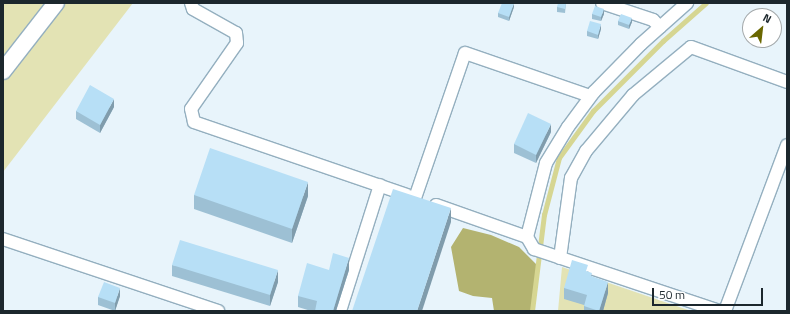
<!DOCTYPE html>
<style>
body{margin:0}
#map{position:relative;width:790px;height:314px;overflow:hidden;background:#e8f4fb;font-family:"Titillium Web",sans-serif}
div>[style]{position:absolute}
.green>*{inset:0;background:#e3e3b4}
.forest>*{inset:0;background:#b3b370}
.stream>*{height:4.5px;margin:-2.25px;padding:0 2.25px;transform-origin:2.25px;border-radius:2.25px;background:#d6d692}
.roads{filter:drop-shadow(1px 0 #94afbf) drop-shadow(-1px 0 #94afbf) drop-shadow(0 1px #94afbf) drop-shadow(0 -1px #94afbf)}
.street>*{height:12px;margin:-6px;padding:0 6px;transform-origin:6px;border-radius:6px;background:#fff}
.secondary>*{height:16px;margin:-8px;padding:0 8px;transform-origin:8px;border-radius:8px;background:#fff}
.wall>*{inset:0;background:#9dc0d4}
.shaded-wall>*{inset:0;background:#809cac}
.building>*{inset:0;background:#b7dff6}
span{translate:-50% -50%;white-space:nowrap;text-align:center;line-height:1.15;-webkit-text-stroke:3px #fff;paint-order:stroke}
.frame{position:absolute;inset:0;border:4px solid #1c272d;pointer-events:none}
.north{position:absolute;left:742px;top:8px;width:40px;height:40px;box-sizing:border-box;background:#fff;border:1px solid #a4a9ab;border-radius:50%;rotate:28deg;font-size:11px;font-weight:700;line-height:16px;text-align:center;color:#1c272d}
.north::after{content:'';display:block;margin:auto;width:14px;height:18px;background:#6a6700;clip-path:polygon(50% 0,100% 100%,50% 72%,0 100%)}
.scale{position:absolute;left:652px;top:288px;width:111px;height:18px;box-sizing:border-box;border:2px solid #1c272d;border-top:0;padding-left:5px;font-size:12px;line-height:14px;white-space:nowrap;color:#1c272d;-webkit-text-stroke:3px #fff;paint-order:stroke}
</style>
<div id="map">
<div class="green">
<i style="clip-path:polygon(3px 3px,133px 3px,3px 172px)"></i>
<i style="clip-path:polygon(562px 267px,691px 311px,558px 311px)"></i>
</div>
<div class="forest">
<i style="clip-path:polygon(463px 228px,491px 235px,519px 247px,537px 265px,531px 311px,494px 311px,492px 298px,473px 296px,459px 291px,451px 247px)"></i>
</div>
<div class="stream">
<i style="left:532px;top:311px;width:97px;rotate:-82.9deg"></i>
<i style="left:544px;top:215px;width:59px;rotate:-75.3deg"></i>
<i style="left:559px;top:158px;width:58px;rotate:-54.1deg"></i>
<i style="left:593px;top:111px;width:99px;rotate:-45deg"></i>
<i style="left:663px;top:41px;width:57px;rotate:-41.5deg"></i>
</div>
<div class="roads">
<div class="street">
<i style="left:191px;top:3px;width:6px;rotate:72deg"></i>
<i style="left:193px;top:9px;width:49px;rotate:29.2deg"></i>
<i style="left:236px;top:33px;width:10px;rotate:84deg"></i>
<i style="left:237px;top:43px;width:80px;rotate:124.9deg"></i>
<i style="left:191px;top:109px;width:13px;rotate:77deg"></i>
<i style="left:194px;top:122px;width:225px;rotate:18.9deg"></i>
<i style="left:602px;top:3px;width:54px;rotate:18.4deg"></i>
<i style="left:653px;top:20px;width:10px;rotate:45deg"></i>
<i style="left:415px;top:198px;width:153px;rotate:-71deg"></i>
<i style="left:465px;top:53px;width:132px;rotate:19deg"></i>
<i style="left:436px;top:205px;width:96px;rotate:19.4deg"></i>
<i style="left:527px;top:237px;width:14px;rotate:60deg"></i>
<i style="left:534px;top:249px;width:195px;rotate:18.5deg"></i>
<i style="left:527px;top:237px;width:76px;rotate:-75.6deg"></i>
<i style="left:546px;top:163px;width:42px;rotate:-58.6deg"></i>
<i style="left:568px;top:127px;width:44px;rotate:-53.4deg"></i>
<i style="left:594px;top:92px;width:67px;rotate:-45.6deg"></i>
<i style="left:641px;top:44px;width:62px;rotate:-41.7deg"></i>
<i style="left:3px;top:239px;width:227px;rotate:18.5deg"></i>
<i style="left:560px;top:258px;width:81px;rotate:-82.2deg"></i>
<i style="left:571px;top:178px;width:31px;rotate:-61deg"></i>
<i style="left:586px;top:151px;width:73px;rotate:-50deg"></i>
<i style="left:633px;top:95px;width:75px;rotate:-39.6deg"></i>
<i style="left:691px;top:47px;width:102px;rotate:20deg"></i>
<i style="left:340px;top:311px;width:132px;rotate:-72.4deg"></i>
<i style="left:725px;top:311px;width:177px;rotate:-69.5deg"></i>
</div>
<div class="secondary">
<i style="left:3px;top:71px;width:86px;rotate:-52.1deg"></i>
</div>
</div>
<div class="wall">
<i style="clip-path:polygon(566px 3px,565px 13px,557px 12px,557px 7px)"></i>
<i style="clip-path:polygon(514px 7px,509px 21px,498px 17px,498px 13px)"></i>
<i style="clip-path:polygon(592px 14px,604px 14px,601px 21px,592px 19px)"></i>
<i style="clip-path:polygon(618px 21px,632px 22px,629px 29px,618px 25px)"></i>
<i style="clip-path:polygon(601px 29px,598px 39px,587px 36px,587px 31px)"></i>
<i style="clip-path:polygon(114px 107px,100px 133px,76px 119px,76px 111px)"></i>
<i style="clip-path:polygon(551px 132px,536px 163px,514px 153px,514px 144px)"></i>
<i style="clip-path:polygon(194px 195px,308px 196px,292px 243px,194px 209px)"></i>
<i style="clip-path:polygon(172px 265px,278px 282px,270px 306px,172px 276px)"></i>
<i style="clip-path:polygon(329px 270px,349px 270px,336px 311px,311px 311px,298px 307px,298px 296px)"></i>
<i style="clip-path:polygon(588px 271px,592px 277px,608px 293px,603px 311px,584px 311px,584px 305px,564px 299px,564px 288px)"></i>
<i style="clip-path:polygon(120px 296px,115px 311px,98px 305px,98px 297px)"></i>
</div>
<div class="shaded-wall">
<i style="clip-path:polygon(514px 3px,514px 7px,509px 21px,509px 17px)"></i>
<i style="clip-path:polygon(604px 9px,604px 14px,601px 21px,601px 17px)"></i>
<i style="clip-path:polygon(632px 18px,632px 22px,629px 29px,629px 25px)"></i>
<i style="clip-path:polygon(601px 24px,601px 29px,598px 39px,598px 35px)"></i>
<i style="clip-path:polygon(114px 99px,114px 107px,100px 133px,100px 125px)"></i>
<i style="clip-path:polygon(551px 124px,551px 132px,536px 163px,536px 155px)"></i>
<i style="clip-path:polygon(308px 182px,308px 196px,292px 243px,292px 229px)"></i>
<i style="clip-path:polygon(451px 208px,451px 222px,422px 311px,417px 311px)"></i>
<i style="clip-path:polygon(349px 258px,349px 270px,336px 311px,333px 311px)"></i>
<i style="clip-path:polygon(278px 270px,278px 282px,270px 306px,270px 295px)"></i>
<i style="clip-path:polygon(608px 282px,608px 293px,603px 311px,599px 311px)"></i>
<i style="clip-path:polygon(120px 288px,120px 296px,115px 311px,115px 303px)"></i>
</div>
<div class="building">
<i style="clip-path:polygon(502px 3px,514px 3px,509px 17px,498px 13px)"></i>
<i style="clip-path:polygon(558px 3px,566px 3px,565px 9px,557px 7px)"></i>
<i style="clip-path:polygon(595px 6px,604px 9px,601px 17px,592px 14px)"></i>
<i style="clip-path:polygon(621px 14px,632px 18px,629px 25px,618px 21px)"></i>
<i style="clip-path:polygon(590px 21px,601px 24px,598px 35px,587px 31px)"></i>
<i style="clip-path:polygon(90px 85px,114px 99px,100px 125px,76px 111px)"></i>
<i style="clip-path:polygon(528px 113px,551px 124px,536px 155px,514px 144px)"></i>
<i style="clip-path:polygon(210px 148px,308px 182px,292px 229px,194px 195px)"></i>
<i style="clip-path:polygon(393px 189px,451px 208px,417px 311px,352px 311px)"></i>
<i style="clip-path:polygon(180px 240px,278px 270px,270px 295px,172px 265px)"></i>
<i style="clip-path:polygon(333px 253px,349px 258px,333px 311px,315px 311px,317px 301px,298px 296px,307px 263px,329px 270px)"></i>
<i style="clip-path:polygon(572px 260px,588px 265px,586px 271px,592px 273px,591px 276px,608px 282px,599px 311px,584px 306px,587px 295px,564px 288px)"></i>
<i style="clip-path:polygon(104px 282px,120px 288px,115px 303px,98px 297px)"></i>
</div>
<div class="frame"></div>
<div class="north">N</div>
<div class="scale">50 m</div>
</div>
